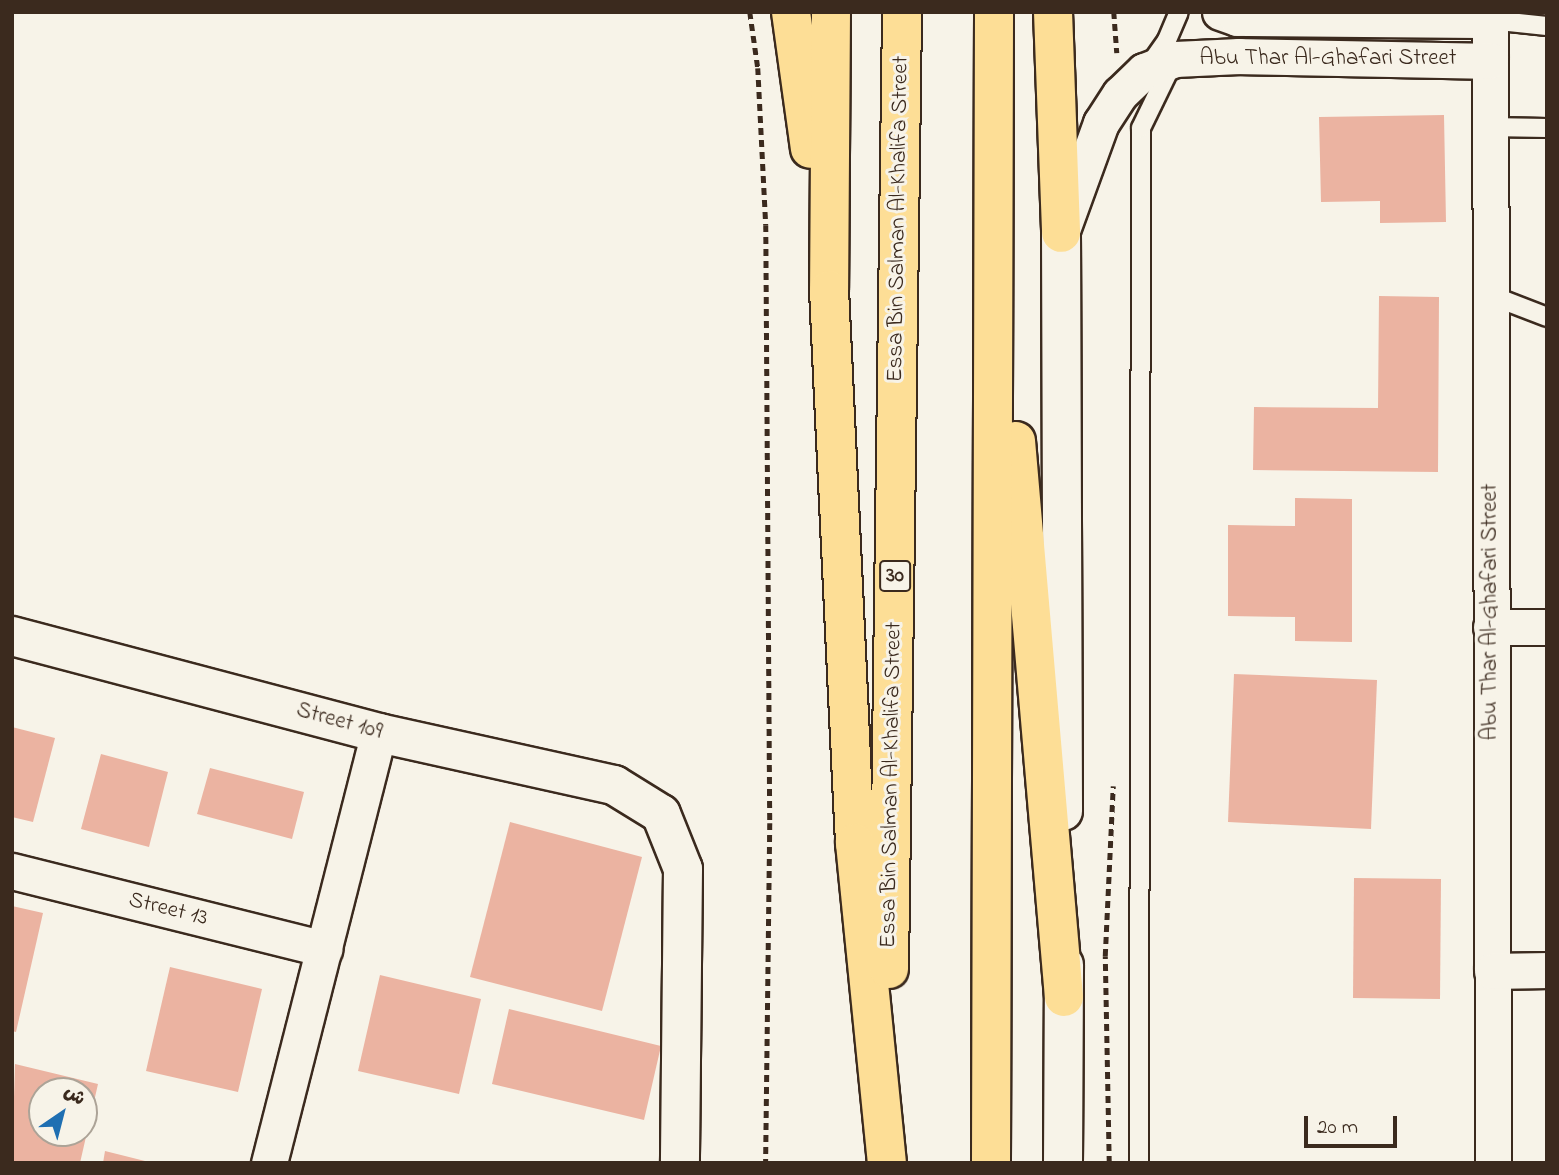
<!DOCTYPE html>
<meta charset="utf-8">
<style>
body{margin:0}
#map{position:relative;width:1559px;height:1175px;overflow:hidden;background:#f7f3e8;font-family:"Indie Flower","Playpen Sans Arabic",sans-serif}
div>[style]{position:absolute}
.building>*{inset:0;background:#ebb3a1}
.path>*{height:4.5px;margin-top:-2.25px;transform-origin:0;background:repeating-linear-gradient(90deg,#3b2a1e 0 7px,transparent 0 12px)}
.roads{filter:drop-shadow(2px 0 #3b2a1e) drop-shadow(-2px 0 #3b2a1e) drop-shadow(0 2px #3b2a1e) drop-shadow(0 -2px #3b2a1e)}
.service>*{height:18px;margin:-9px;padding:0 9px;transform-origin:9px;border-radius:9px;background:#f7f3e8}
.minor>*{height:35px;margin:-17.5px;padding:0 17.5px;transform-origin:17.5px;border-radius:17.5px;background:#f7f3e8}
.tertiary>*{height:38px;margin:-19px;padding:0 19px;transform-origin:19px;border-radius:19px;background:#f7f3e8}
.secondary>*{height:38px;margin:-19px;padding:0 19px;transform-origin:19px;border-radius:19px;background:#f7f3e8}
.trunk>*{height:38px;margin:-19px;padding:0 19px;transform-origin:19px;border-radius:19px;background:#fdde96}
.motorway>*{height:38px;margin:-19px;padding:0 19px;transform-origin:19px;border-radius:19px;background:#fdde96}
span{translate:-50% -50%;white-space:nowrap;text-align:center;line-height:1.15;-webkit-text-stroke:6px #f7f3e8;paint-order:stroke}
.shield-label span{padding:2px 5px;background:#f7f3e8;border:2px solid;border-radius:5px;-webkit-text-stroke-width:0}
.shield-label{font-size:21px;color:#3b2a1e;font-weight:700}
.street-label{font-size:23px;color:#3b2a1e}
.frame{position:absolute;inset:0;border:14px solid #3b2a1e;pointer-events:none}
.north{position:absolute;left:28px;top:1077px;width:70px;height:70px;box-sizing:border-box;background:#f7f3e8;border:2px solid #aca397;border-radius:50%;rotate:35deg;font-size:19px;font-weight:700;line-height:28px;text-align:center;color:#3b2a1e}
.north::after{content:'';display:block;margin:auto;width:24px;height:32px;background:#1f6fb2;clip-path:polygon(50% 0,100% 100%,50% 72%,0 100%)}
.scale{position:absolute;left:1304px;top:1116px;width:93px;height:32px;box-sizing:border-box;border:4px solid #3b2a1e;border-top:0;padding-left:9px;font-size:21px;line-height:24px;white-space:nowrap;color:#3b2a1e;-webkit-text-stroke:5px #f7f3e8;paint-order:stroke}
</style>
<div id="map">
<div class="building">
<i style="clip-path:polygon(1444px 115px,1446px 222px,1380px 223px,1380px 201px,1321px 202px,1319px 117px)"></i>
<i style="clip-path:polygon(1379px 296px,1439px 297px,1438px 472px,1253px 470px,1254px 407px,1378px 408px)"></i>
<i style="clip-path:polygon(1295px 498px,1352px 499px,1352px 642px,1295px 641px,1295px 617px,1228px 616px,1228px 525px,1295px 526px)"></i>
<i style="clip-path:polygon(1234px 674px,1377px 680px,1371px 829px,1228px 822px)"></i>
<i style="clip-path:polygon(12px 727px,55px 738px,33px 822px,12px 817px)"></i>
<i style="clip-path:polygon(101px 754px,168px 772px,149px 847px,81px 829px)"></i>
<i style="clip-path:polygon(210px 768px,304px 792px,292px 839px,197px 814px)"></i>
<i style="clip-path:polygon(510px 822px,642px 857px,602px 1011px,470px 977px)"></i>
<i style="clip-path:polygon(1354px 878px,1441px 879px,1440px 999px,1353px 998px)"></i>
<i style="clip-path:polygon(12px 906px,43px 913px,16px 1032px,12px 1031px)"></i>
<i style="clip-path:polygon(170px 967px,262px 989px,238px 1092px,146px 1071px)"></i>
<i style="clip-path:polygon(380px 975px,481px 999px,459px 1094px,358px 1071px)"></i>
<i style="clip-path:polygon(509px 1009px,661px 1046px,644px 1120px,492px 1084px)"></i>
<i style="clip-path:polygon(evenodd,15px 1064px,98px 1084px,80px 1163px,12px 1163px,15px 1064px,42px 1091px,84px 1091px,84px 1133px,42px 1133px,42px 1091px)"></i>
<i style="clip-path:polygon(105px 1151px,149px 1162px,149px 1163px,103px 1163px)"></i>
</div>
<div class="path">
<i style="left:750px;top:12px;width:57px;rotate:81.9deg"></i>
<i style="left:758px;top:68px;width:157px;rotate:87.1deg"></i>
<i style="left:766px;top:225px;width:598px;rotate:89.62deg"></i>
<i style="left:770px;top:823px;width:340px;rotate:90.7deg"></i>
<i style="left:1114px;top:12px;width:41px;rotate:85.8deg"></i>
<i style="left:1109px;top:1163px;width:207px;rotate:-91.1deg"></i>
<i style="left:1105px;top:956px;width:170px;rotate:-87.3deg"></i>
</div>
<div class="roads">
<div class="service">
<i style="left:1490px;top:20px;width:57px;rotate:6deg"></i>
<i style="left:1151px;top:63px;width:28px;rotate:-55deg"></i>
<i style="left:1167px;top:40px;width:30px;rotate:-67deg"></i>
<i style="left:1489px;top:127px;width:58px;rotate:1deg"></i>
<i style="left:1490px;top:295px;width:61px;rotate:21.1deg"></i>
<i style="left:1139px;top:1163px;width:1035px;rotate:-89.89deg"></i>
<i style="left:1141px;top:128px;width:73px;rotate:-64.1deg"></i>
</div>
<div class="minor">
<i style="left:1220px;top:12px;width:18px;rotate:19deg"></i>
<i style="left:1237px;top:18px;width:253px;rotate:0.5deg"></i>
<i style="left:1490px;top:12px;width:1151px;rotate:89.85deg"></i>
<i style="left:1062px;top:230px;width:114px;rotate:-70deg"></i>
<i style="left:1101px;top:123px;width:35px;rotate:-57deg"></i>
<i style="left:1120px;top:94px;width:33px;rotate:-44deg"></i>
<i style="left:1144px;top:71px;width:33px;rotate:-21deg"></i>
<i style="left:1175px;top:59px;width:64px;rotate:-2.7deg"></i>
<i style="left:1239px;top:56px;width:251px;rotate:1.1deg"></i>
<i style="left:1491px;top:627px;width:56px"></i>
<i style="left:12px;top:871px;width:322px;rotate:14deg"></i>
<i style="left:1492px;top:971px;width:55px;rotate:-1deg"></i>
<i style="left:269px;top:1163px;width:444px;rotate:-75.7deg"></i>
</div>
<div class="tertiary">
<i style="left:12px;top:636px;width:380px;rotate:14.8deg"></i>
<i style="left:379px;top:733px;width:241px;rotate:12.5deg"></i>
<i style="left:614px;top:785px;width:55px;rotate:31.7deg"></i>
<i style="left:661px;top:814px;width:59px;rotate:68.2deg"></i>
<i style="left:683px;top:869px;width:294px;rotate:90.6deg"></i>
</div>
<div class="secondary">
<i style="left:1061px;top:233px;width:578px;rotate:89.8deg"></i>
<i style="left:1063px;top:1163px;width:198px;rotate:-89.7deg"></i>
</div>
<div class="trunk">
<i style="left:1053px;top:12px;width:221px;rotate:87.9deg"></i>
</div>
<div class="motorway">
<i style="left:791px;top:12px;width:138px;rotate:82.1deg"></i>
<i style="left:831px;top:12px;width:278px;rotate:90.4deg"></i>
<i style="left:829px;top:290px;width:554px;rotate:87.31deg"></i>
<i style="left:855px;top:843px;width:322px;rotate:84.3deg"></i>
<i style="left:1016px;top:441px;width:558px;rotate:85.07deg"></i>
<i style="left:889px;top:969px;width:957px;rotate:-89.22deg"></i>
<i style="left:991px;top:1163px;width:1151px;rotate:-89.85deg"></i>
</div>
</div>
<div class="shield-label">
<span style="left:895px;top:576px">30</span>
</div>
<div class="street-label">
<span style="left:1328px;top:59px">Abu Thar Al-Ghafari Street</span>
<span style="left:899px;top:219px;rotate:-89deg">Essa Bin Salman Al-Khalifa Street</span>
<span style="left:1491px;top:612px;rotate:-90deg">Abu Thar Al-Ghafari Street</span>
<span style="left:339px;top:722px;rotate:15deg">Street 109</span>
<span style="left:892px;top:785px;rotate:-89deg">Essa Bin Salman Al-Khalifa Street</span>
<span style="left:168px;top:910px;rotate:14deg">Street 13</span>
</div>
<div class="frame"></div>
<div class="north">ش</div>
<div class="scale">20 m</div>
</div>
